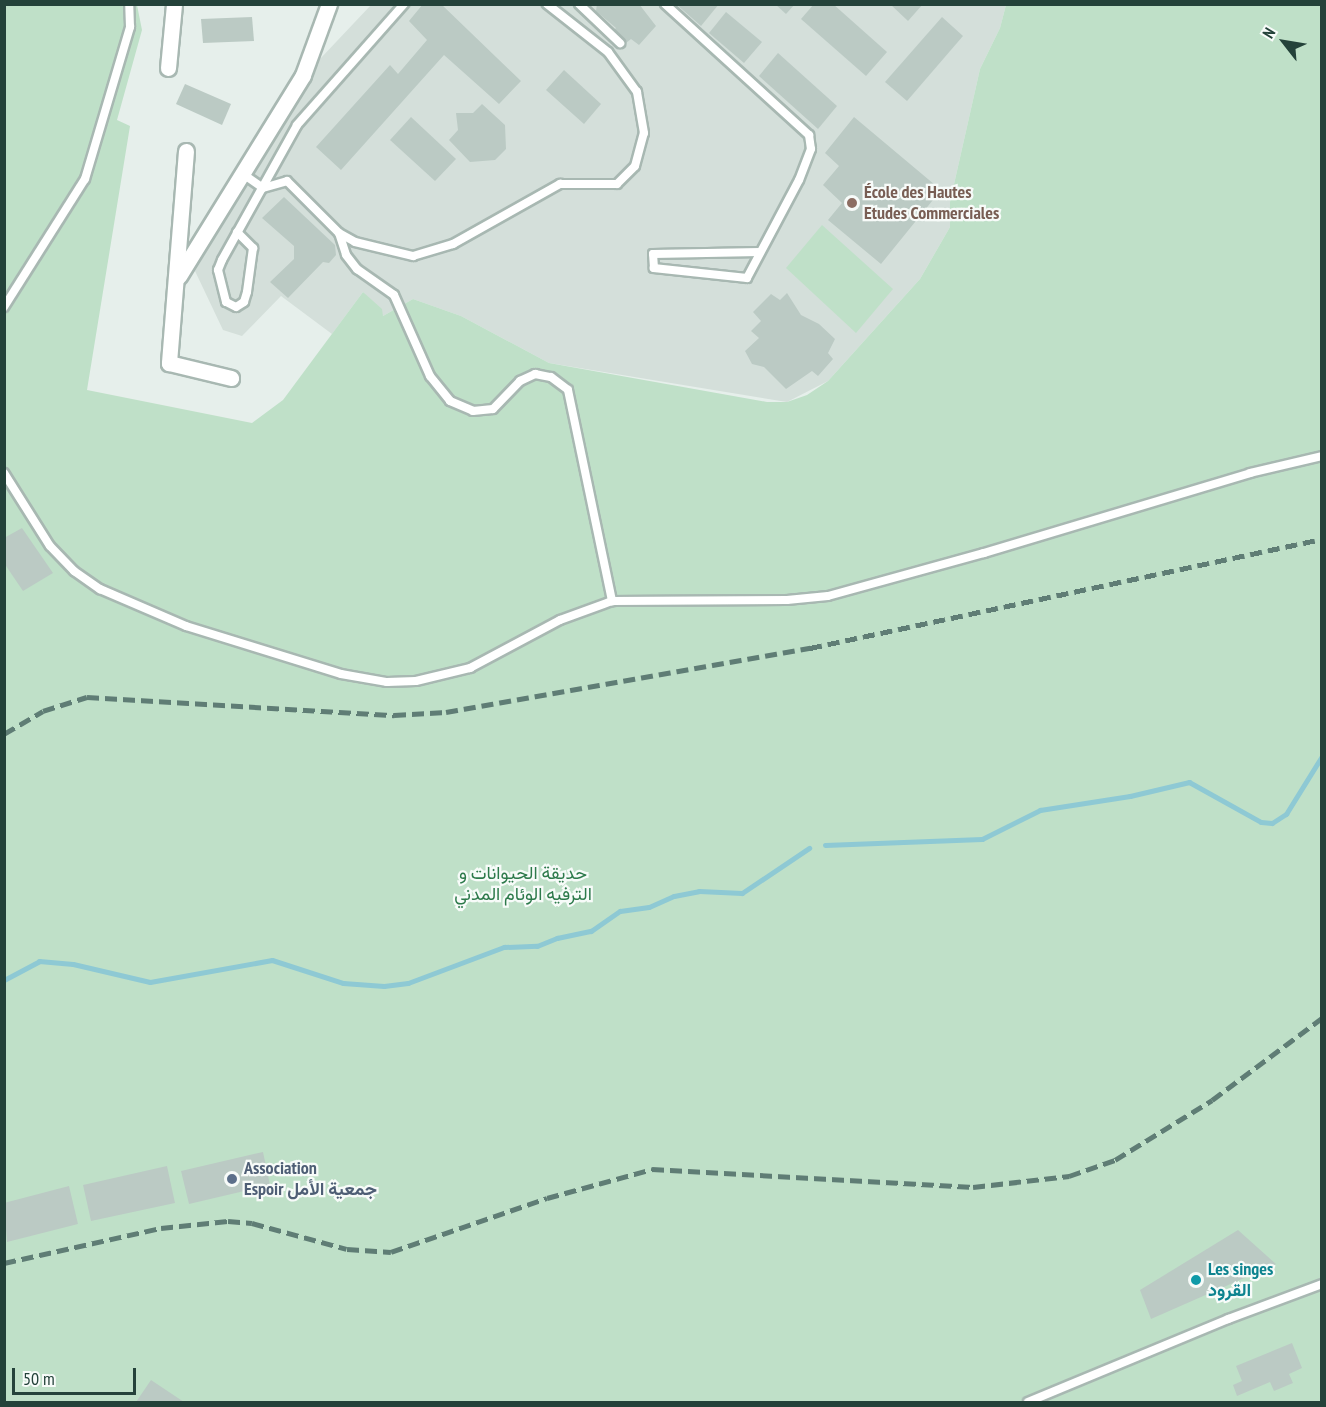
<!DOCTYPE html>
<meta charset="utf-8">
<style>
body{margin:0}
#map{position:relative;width:1326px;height:1407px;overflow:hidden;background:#e6efeb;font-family:"PT Sans Narrow",Vazirmatn,sans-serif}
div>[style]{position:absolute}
.built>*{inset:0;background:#d4dfda}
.green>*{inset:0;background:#bfe0c8}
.stream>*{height:5px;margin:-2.5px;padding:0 2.5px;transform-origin:2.5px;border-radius:2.5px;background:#8ec9d4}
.building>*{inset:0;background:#bbcac4}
.roads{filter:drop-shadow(2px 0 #a8b8b2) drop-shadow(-2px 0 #a8b8b2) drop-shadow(0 2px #a8b8b2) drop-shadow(0 -2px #a8b8b2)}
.lane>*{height:8px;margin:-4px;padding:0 4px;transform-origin:4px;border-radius:4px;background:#fff}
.street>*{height:15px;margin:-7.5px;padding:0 7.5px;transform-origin:7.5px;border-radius:7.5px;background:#fff}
.rail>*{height:4.5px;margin-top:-2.25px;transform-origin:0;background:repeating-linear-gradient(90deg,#5f7d75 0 12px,transparent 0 18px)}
.dots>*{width:16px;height:16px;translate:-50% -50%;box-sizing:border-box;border:3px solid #f7fbf9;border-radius:50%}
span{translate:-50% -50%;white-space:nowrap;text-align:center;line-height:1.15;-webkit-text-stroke:4.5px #f7fbf9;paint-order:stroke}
.education-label{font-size:18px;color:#785e54;font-weight:700}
.left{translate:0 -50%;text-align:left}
.park-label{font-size:18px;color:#2d7a4b}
.service-label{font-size:18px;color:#4e5e75;font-weight:700}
.culture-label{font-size:18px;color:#0d838f;font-weight:700}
.frame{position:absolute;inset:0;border:6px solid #24423a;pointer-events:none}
.north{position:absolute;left:1254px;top:12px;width:60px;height:60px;-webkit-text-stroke:4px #f7fbf9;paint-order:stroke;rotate:301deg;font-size:16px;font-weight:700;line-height:24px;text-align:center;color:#24423a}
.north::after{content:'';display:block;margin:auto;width:21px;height:27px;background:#24423a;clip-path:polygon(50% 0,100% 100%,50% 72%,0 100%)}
.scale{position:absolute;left:12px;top:1368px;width:124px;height:27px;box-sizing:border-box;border:3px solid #24423a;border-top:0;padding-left:8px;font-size:18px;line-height:21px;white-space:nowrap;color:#24423a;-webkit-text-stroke:4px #f7fbf9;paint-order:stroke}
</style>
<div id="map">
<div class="built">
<i style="clip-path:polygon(371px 5px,1006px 5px,1000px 28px,980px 69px,950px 202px,950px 227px,920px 279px,828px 381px,787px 402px,549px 363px,461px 316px,413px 299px,383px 316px,363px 292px,332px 334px,281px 296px,242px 336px,223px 330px,195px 271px,320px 59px)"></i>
</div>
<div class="green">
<i style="clip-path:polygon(4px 5px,137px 5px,142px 30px,117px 120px,130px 126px,87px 390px,252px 423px,283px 400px,363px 292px,382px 309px,383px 316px,413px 299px,461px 316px,549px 363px,767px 402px,787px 402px,807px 395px,828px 381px,920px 279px,950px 227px,950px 202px,980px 69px,1000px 28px,1006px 5px,1321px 5px,1321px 1402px,5px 1402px)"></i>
<i style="clip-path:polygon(822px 225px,893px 289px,856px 333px,786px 268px)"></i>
</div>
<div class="stream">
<i style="left:825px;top:845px;width:157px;rotate:-2.2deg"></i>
<i style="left:982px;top:839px;width:65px;rotate:-26.6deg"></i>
<i style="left:1040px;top:810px;width:91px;rotate:-8.8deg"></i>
<i style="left:1130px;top:796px;width:61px;rotate:-13.3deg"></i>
<i style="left:1189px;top:782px;width:82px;rotate:29.1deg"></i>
<i style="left:1261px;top:822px;width:11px;rotate:5deg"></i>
<i style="left:1272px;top:823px;width:17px;rotate:-33deg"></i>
<i style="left:1286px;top:814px;width:68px;rotate:-58.2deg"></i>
<i style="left:4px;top:980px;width:40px;rotate:-28deg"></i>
<i style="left:39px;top:961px;width:34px;rotate:5deg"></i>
<i style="left:73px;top:964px;width:79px;rotate:13.2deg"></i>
<i style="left:150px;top:982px;width:124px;rotate:-10.2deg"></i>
<i style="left:272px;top:960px;width:75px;rotate:17.9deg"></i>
<i style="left:343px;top:983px;width:41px;rotate:4.2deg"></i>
<i style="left:384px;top:986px;width:24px;rotate:-7deg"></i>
<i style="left:408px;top:983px;width:103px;rotate:-20.6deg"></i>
<i style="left:504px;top:947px;width:33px;rotate:-2deg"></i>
<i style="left:537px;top:946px;width:22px;rotate:-22deg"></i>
<i style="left:557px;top:938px;width:35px;rotate:-12deg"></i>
<i style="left:591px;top:931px;width:35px;rotate:-35deg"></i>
<i style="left:620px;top:911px;width:29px;rotate:-8deg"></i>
<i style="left:649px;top:907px;width:27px;rotate:-24deg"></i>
<i style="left:674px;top:896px;width:25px;rotate:-11deg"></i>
<i style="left:699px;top:891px;width:43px;rotate:2.7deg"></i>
<i style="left:742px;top:893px;width:81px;rotate:-33.9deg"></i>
</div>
<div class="building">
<i style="clip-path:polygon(423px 4px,441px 4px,521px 81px,499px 104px,444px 55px,341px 170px,316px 147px,390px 65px,398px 74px,427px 40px,409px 21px)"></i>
<i style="clip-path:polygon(597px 4px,639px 4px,656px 26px,639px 45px,631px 39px,626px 43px,612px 32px,616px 28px,596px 11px)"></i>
<i style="clip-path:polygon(676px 4px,719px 4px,701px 26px)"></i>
<i style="clip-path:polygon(775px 4px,795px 4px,786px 14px)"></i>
<i style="clip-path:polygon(814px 4px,833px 4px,887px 52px,866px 76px,801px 19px)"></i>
<i style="clip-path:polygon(890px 4px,923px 4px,908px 21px)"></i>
<i style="clip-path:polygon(726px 12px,762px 42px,744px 63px,709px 33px)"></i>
<i style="clip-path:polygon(252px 17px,254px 41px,203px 43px,201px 19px)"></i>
<i style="clip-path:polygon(942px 17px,963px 36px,907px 101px,885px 82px)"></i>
<i style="clip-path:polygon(778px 53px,837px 106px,818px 129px,759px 76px)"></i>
<i style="clip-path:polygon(564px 70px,601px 104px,584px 124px,546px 90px)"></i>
<i style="clip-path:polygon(185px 84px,231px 104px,222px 125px,176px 104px)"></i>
<i style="clip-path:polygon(482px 104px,505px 125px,506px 149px,495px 160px,470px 162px,449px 140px,458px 130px,456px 113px,473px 113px)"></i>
<i style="clip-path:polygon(411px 117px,456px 159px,435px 181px,390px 140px)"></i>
<i style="clip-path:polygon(854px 117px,941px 190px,881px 264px,828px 220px,842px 203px,823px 185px,839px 166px,825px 153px)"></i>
<i style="clip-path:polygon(284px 197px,335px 245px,336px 255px,329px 263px,323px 262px,288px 298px,270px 282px,294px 259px,294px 246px,262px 218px)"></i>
<i style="clip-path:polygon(787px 293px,801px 315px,819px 324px,835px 339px,828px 353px,833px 359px,818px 376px,812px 371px,786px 389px,764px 367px,752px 364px,745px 351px,759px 338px,751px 331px,761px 321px,753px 312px,771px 294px,780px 300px)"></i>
<i style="clip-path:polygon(22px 528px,53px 573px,23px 591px,4px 563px,4px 538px)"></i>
<i style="clip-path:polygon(263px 1152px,270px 1185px,189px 1204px,181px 1171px)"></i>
<i style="clip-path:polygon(167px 1166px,175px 1203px,91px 1221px,83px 1185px)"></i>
<i style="clip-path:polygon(69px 1186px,78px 1224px,7px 1242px,4px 1203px)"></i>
<i style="clip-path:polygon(1238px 1230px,1276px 1264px,1151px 1319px,1140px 1290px)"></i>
<i style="clip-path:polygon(1292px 1343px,1302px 1368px,1289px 1374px,1293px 1383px,1274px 1391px,1270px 1382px,1237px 1396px,1233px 1385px,1242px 1381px,1236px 1366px)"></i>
<i style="clip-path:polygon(151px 1380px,184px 1402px,136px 1402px)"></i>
</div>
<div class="roads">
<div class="lane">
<i style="left:579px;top:4px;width:57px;rotate:43.6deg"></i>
<i style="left:665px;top:4px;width:195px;rotate:42.3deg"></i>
<i style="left:809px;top:135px;width:14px;rotate:82deg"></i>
<i style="left:811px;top:149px;width:33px;rotate:111deg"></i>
<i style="left:799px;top:180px;width:111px;rotate:118deg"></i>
<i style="left:747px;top:278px;width:94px;rotate:-173.9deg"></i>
<i style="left:654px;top:268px;width:14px;rotate:-94deg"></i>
<i style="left:653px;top:254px;width:107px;rotate:-1.1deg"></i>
<i style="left:243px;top:174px;width:24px;rotate:35deg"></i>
<i style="left:263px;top:188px;width:25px;rotate:-16deg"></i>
<i style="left:287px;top:181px;width:74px;rotate:45deg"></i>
<i style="left:339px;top:233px;width:18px;rotate:29deg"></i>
<i style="left:355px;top:242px;width:60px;rotate:13.6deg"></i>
<i style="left:413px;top:256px;width:42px;rotate:-16.7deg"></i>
<i style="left:453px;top:244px;width:123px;rotate:-29.3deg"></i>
<i style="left:560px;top:184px;width:57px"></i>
<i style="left:617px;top:184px;width:25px;rotate:-45deg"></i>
<i style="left:635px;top:166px;width:34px;rotate:-75deg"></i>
<i style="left:644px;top:133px;width:42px;rotate:-99.7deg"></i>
<i style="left:637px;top:92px;width:49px;rotate:-125.9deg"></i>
<i style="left:608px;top:52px;width:78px;rotate:-141.8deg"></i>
<i style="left:237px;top:232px;width:23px;rotate:45deg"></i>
<i style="left:253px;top:248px;width:44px;rotate:97.8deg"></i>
<i style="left:247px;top:292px;width:10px;rotate:107deg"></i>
<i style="left:244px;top:302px;width:9px;rotate:148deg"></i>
<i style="left:236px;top:307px;width:11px;rotate:-153deg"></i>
<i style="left:226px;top:302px;width:33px;rotate:-104deg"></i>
<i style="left:218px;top:270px;width:11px;rotate:-68deg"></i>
<i style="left:222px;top:260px;width:154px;rotate:-60.9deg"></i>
<i style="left:297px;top:125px;width:162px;rotate:-48.5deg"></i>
<i style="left:339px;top:233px;width:23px;rotate:72deg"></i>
<i style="left:346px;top:255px;width:18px;rotate:52deg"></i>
<i style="left:357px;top:269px;width:45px;rotate:35.1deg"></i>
<i style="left:394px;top:295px;width:89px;rotate:66deg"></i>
<i style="left:430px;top:376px;width:32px;rotate:51deg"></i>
<i style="left:450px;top:401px;width:25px;rotate:23deg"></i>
<i style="left:473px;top:411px;width:20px;rotate:-6deg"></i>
<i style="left:493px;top:409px;width:39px;rotate:-46deg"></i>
<i style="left:520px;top:381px;width:17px;rotate:-25deg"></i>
<i style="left:535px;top:374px;width:16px;rotate:11deg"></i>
<i style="left:551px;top:377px;width:21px;rotate:37deg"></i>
<i style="left:568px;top:390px;width:216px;rotate:78.2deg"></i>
<i style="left:4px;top:307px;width:151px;rotate:-57.7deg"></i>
<i style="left:85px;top:179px;width:159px;rotate:-73.5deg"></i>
<i style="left:130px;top:27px;width:23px;rotate:-92deg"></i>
<i style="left:4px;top:473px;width:86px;rotate:57.8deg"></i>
<i style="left:50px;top:546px;width:35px;rotate:46deg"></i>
<i style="left:74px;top:571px;width:32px;rotate:35deg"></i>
<i style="left:100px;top:589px;width:94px;rotate:23.3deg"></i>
<i style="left:186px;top:626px;width:162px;rotate:17.2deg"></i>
<i style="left:341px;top:674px;width:47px;rotate:9.9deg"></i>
<i style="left:387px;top:682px;width:29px;rotate:-2deg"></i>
<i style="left:416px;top:681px;width:56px;rotate:-13.5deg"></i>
<i style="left:470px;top:668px;width:102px;rotate:-28.1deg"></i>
<i style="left:560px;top:620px;width:55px;rotate:-20.1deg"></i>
<i style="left:612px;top:601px;width:175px;rotate:-0.3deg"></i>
<i style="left:787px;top:600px;width:41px;rotate:-5.6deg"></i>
<i style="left:828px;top:596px;width:162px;rotate:-15.4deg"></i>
<i style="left:984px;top:553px;width:278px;rotate:-16.7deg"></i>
<i style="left:1250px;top:473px;width:74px;rotate:-13.3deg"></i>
<i style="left:1028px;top:1402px;width:217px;rotate:-22.5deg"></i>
<i style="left:1228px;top:1319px;width:100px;rotate:-20.4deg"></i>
</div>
<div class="street">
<i style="left:168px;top:68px;width:64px;rotate:-84.6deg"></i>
<i style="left:186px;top:151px;width:213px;rotate:94.6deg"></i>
<i style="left:169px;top:363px;width:64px;rotate:13.6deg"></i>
<i style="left:179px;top:276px;width:236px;rotate:-58.3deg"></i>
<i style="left:303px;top:75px;width:76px;rotate:-69.9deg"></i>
</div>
</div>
<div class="rail">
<i style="left:4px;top:734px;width:45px;rotate:-30.5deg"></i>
<i style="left:43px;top:711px;width:46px;rotate:-17.7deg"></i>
<i style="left:87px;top:697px;width:308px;rotate:3.4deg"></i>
<i style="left:394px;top:715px;width:52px;rotate:-3.3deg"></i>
<i style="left:446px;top:712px;width:370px;rotate:-10deg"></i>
<i style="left:810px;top:648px;width:523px;rotate:-12.02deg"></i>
<i style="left:4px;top:1263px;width:161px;rotate:-12.6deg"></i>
<i style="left:161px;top:1228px;width:67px;rotate:-6deg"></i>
<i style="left:228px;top:1221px;width:24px;rotate:5deg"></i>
<i style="left:252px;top:1223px;width:98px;rotate:15.3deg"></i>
<i style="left:347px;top:1249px;width:44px;rotate:3.9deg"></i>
<i style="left:391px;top:1252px;width:165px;rotate:-19.1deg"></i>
<i style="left:547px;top:1198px;width:109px;rotate:-15.4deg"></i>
<i style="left:652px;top:1169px;width:322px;rotate:3.2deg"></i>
<i style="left:973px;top:1187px;width:97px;rotate:-6.5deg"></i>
<i style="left:1069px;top:1176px;width:49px;rotate:-19.2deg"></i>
<i style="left:1115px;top:1160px;width:114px;rotate:-31.7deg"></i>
<i style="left:1212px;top:1100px;width:137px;rotate:-36.7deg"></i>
</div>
<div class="dots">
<i style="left:852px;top:203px;background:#8d6e63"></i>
<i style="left:232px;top:1179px;background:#5c6f8a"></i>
<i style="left:1196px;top:1280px;background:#0f9aa8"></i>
</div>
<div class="education-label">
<span class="left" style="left:864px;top:203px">École des Hautes<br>Etudes Commerciales</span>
</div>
<div class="park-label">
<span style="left:523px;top:884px">حديقة الحيوانات و<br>الترفيه الوئام المدني</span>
</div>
<div class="service-label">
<span class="left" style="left:244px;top:1179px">Association<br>Espoir جمعية الأمل</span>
</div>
<div class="culture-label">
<span class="left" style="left:1208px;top:1280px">Les singes<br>القرود</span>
</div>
<div class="frame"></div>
<div class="north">N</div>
<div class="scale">50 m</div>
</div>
